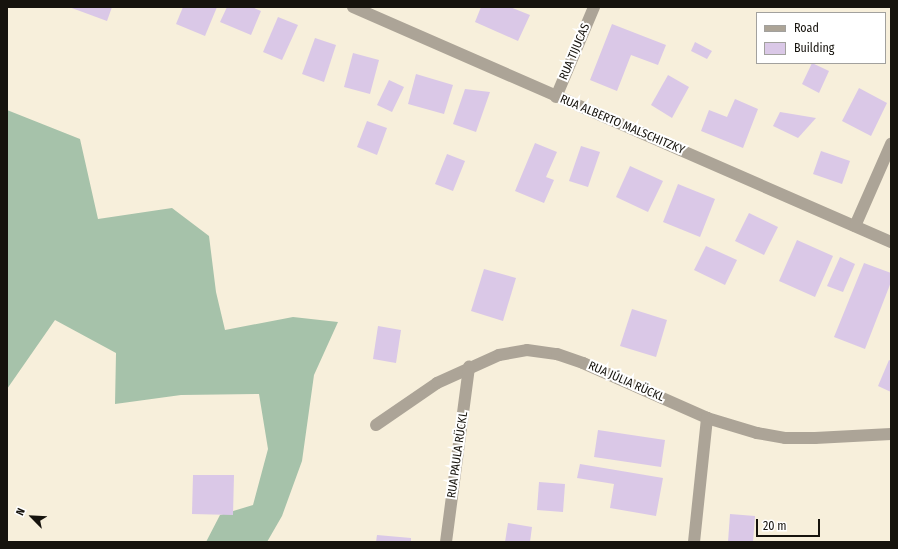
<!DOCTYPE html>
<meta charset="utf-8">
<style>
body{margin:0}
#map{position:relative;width:898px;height:549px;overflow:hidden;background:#f7efdb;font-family:"Fira Sans Condensed",sans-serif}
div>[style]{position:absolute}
.forest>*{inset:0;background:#a6c2aa}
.building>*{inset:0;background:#dac8e7}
.minor>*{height:12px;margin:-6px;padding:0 6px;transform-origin:6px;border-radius:6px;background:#aca497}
span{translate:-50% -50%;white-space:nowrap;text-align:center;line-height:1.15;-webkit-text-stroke:4px #fff;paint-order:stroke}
.street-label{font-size:12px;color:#16130d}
.frame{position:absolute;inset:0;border:8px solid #16130d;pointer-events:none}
.legend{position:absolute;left:756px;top:12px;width:130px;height:52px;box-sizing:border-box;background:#fff;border:1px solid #a2a19e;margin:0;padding:5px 7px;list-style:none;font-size:12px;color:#16130d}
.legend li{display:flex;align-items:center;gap:8px;height:20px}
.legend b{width:20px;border:1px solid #a2a19e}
.north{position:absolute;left:12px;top:497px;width:40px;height:40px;-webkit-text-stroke:3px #fff;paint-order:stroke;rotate:294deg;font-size:11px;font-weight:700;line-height:16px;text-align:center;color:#16130d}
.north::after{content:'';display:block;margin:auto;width:14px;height:18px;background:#16130d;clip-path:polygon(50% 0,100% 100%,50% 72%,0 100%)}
.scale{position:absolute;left:756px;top:519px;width:64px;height:18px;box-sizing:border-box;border:2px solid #16130d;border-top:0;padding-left:5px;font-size:12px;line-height:14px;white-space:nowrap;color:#16130d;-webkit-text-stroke:3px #fff;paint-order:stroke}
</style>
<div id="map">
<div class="forest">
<i style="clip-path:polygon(7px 110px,80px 139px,98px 219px,172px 208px,209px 236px,216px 292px,225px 330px,293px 317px,338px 322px,314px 375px,302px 461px,282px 516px,267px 542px,206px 542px,220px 515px,253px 505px,268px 449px,259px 394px,181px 395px,115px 404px,116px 353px,55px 320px,7px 389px)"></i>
</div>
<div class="building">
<i style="clip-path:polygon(69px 7px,112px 7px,107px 21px)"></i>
<i style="clip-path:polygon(183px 7px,217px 7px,205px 36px,176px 24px)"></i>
<i style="clip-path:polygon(227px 7px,252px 7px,261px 11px,251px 35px,220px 22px)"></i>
<i style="clip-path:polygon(481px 7px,510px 7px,530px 15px,518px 41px,475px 22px)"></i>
<i style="clip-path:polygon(278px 17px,298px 25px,282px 60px,263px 52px)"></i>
<i style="clip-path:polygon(612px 24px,666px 45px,658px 65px,631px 55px,617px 91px,590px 80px)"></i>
<i style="clip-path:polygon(315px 38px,336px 45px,324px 82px,302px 74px)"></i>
<i style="clip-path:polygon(695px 42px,712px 51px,707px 59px,691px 51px)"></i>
<i style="clip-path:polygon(353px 53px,379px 60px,370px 94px,344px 87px)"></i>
<i style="clip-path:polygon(812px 63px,829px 71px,819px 93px,802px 84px)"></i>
<i style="clip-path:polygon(416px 74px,453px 85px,444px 114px,408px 104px)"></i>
<i style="clip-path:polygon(668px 75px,689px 87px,672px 118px,651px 105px)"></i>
<i style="clip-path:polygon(389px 80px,404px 87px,392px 112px,377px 105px)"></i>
<i style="clip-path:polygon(859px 88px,887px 103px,871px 136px,842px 121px)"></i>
<i style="clip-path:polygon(465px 89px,490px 92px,476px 132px,453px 124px)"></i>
<i style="clip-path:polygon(735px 99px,758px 109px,743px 148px,701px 131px,709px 110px,727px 117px)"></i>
<i style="clip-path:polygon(780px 112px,816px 118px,798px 138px,773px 126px)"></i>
<i style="clip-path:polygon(367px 121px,387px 128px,377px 155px,357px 147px)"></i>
<i style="clip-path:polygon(535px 143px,557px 152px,546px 177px,554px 180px,544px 203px,515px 191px)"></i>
<i style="clip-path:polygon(581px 146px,600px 152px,588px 187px,569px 181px)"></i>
<i style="clip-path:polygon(821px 151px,850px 161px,842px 184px,813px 174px)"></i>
<i style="clip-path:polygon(447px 154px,465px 161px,453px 191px,435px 184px)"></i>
<i style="clip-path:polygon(630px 166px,663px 181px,648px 212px,616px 197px)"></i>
<i style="clip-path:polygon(678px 184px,715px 199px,700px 237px,663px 222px)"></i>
<i style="clip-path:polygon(749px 213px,778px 227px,764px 255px,735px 241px)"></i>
<i style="clip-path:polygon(797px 240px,833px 256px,815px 297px,779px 281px)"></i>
<i style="clip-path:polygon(706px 246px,737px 260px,725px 285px,694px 270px)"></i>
<i style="clip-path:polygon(840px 257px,855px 264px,843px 292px,827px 286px)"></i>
<i style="clip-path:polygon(864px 263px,891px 273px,891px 282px,865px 349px,834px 337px)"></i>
<i style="clip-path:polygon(484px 269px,516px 278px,503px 321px,471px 311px)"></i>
<i style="clip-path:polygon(632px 309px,667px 320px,656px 357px,620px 346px)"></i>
<i style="clip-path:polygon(378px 326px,401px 330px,396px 363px,373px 359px)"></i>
<i style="clip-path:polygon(889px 360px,891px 361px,891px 392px,878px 386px)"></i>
<i style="clip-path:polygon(598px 430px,665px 440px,661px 467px,594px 457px)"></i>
<i style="clip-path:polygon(580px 464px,663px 478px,656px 516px,610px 508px,614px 484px,577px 478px)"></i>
<i style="clip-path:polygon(193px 475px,234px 475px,233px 515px,192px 514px)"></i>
<i style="clip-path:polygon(539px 482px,565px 484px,563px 512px,537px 510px)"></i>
<i style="clip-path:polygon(730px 514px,755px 516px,753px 542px,728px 542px)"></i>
<i style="clip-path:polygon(508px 523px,532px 527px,530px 542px,505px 542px)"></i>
<i style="clip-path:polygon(377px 535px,411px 538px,411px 542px,376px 542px)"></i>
</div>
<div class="minor">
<i style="left:353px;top:7px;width:587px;rotate:23.6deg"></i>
<i style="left:556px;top:97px;width:98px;rotate:-67.1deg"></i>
<i style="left:855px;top:226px;width:90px;rotate:-66.3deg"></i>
<i style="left:376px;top:425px;width:74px;rotate:-34.5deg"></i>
<i style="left:437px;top:383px;width:68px;rotate:-24.3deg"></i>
<i style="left:499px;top:355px;width:28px;rotate:-10deg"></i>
<i style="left:527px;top:350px;width:30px;rotate:8deg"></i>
<i style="left:557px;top:354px;width:28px;rotate:19deg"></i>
<i style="left:583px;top:363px;width:136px;rotate:23.9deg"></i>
<i style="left:707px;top:418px;width:52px;rotate:16.7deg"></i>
<i style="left:757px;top:433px;width:28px;rotate:10deg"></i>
<i style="left:785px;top:438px;width:30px"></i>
<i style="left:815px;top:438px;width:76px;rotate:-3deg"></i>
<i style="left:446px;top:542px;width:177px;rotate:-82.5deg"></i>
<i style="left:694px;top:542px;width:125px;rotate:-84deg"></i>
</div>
<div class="street-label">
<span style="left:575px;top:52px;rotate:-67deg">RUA TIJUCAS</span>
<span style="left:622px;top:125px;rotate:23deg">RUA ALBERTO MALSCHITZKY</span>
<span style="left:626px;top:382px;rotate:24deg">RUA JÚLIA RÜCKL</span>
<span style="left:458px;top:455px;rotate:-82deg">RUA PAULA RÜCKL</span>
</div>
<div class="frame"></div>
<ul class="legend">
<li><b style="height:5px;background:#aca497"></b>Road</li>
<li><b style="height:11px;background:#dac8e7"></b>Building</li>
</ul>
<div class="north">N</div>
<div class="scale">20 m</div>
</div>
